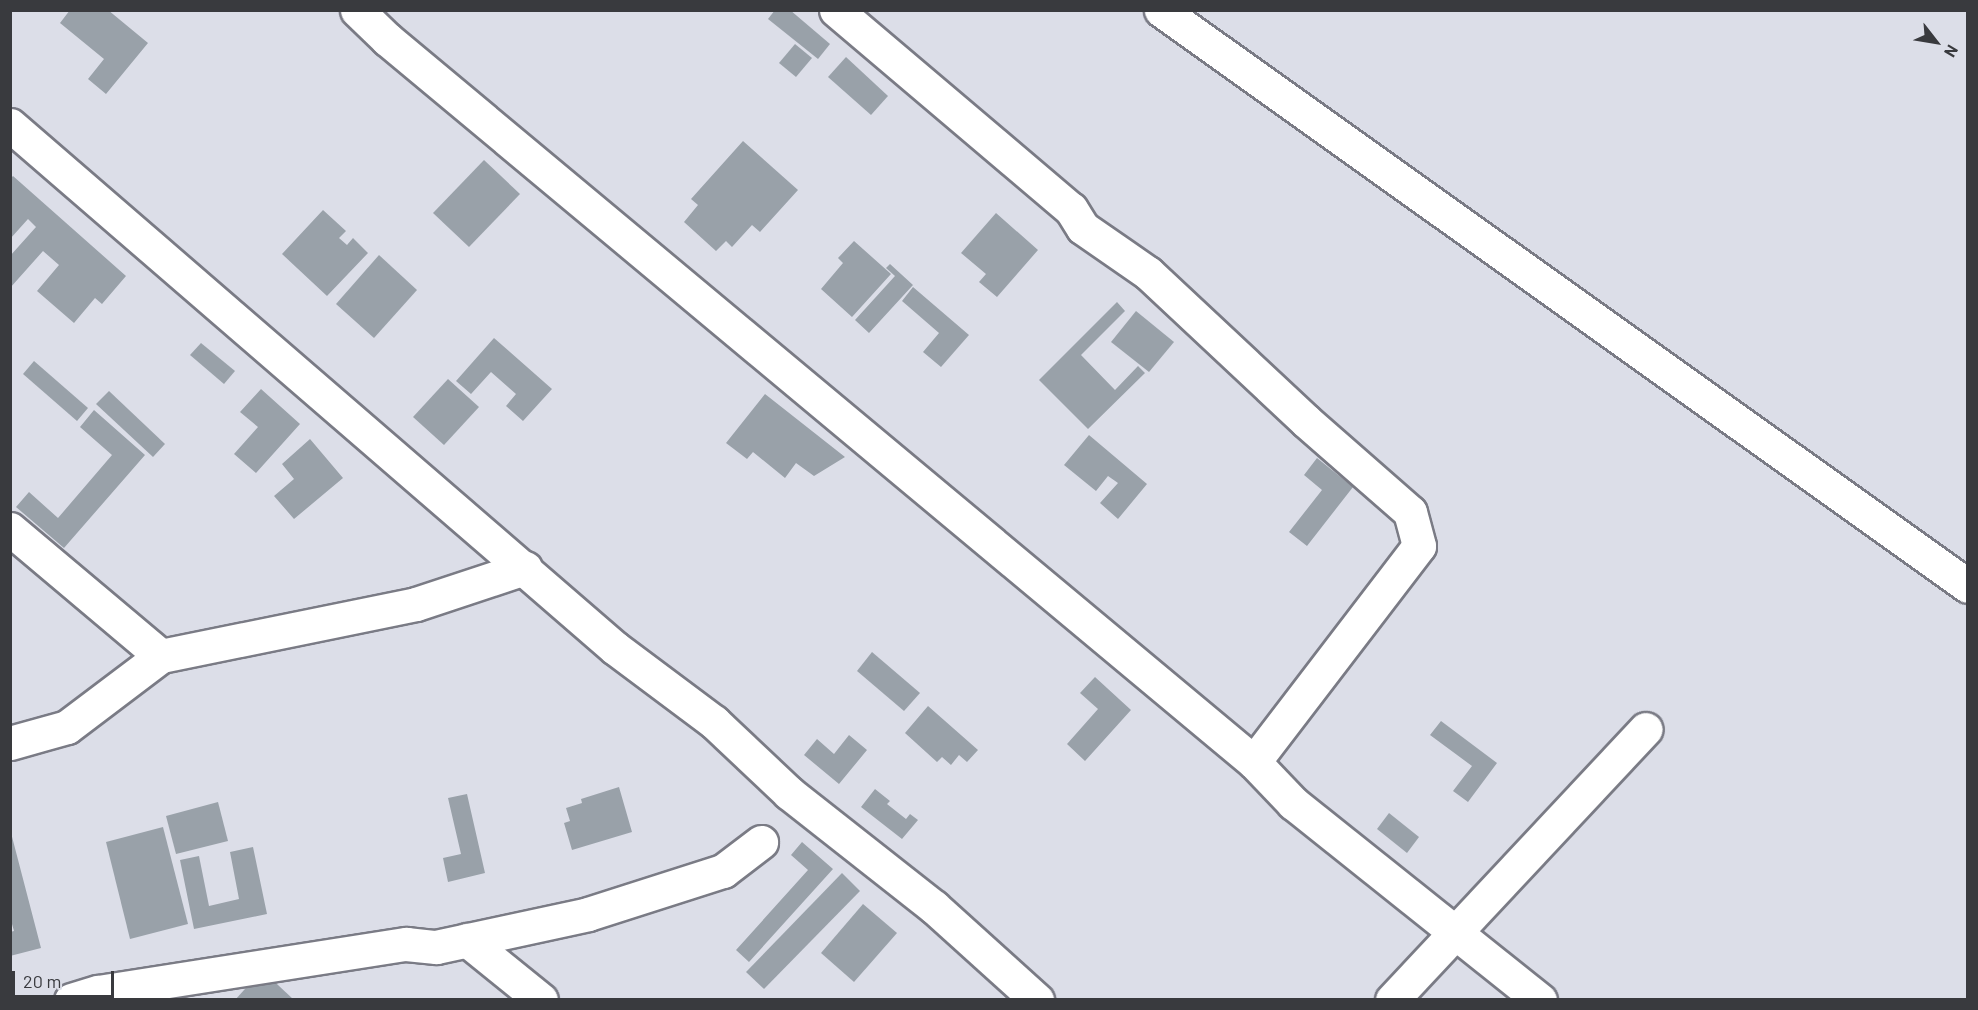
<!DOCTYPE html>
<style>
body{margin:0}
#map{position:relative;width:1978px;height:1010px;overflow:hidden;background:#dcdee8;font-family:Barlow,sans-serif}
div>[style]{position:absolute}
.building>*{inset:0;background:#99a1a9}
.roads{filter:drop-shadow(2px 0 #7a7b85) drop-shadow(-2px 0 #7a7b85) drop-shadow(0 2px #7a7b85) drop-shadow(0 -2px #7a7b85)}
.minor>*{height:33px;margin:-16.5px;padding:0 16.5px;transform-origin:16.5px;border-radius:16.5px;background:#fff}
span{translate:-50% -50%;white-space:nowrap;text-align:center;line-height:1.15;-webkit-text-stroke:5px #dcdee8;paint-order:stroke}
.frame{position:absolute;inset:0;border:12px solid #393a3e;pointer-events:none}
.north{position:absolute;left:1906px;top:12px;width:60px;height:60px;-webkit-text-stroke:4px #dcdee8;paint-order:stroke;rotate:121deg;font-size:16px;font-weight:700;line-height:24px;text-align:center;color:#393a3e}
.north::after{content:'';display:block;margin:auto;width:21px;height:27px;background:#393a3e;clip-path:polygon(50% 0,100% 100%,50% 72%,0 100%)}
.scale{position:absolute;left:12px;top:971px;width:102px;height:27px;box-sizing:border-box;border:3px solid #393a3e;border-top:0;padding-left:8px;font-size:18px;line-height:21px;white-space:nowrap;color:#393a3e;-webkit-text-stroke:4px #dcdee8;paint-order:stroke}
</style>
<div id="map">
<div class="building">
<i style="clip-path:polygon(70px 10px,108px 10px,148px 43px,106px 94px,88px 79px,104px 59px,60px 23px)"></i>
<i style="clip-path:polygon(775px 10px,790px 10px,830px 44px,818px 59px,768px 19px)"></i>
<i style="clip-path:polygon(795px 44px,812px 58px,796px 77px,779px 63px)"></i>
<i style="clip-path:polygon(846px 57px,888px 96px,871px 115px,828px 77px)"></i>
<i style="clip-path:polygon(743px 141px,798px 190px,760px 232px,752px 225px,732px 247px,726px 241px,716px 251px,684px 222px,698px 205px,691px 199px)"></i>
<i style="clip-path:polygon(484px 160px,520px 194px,469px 247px,433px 213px)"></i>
<i style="clip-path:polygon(13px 176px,126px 276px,102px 304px,95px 298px,74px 323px,37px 291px,59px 265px,43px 251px,10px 288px,10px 256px,36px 227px,28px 219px,10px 239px,10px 179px)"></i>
<i style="clip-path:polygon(323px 210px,346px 231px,339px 238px,347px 245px,353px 238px,368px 253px,327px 296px,282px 254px)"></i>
<i style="clip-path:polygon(996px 213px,1038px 250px,997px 297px,979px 282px,986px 274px,961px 253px)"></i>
<i style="clip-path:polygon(854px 241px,891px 274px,852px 317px,821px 289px,843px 263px,838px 258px)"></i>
<i style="clip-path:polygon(379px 255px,417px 290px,374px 338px,336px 304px)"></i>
<i style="clip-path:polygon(890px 264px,913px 285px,869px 333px,855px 320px,895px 276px,886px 268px)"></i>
<i style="clip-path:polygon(913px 287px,969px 335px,941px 367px,923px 352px,939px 333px,902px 301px)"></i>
<i style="clip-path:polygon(1117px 302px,1125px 311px,1081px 355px,1115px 390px,1138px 366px,1145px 373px,1088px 429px,1039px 380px)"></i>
<i style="clip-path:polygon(1136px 311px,1174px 342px,1149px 372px,1111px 342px)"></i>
<i style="clip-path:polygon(494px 338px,552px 389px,523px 421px,506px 406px,516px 394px,491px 372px,471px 394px,456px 381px)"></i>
<i style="clip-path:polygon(201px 343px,235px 371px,224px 384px,190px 355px)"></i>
<i style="clip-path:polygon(34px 361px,88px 408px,77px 421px,23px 374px)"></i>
<i style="clip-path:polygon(448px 379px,479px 407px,444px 445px,413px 417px)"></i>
<i style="clip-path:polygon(261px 389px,300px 424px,256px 473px,234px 454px,258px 427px,240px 412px)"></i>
<i style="clip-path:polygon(109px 391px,165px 444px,153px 457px,96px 404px)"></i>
<i style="clip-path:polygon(765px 394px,845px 457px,814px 476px,796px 463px,785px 478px,753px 452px,747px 459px,726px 443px)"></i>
<i style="clip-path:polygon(94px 410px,145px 455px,64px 548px,16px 507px,29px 492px,58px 518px,112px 455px,80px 427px)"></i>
<i style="clip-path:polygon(1089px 435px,1147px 484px,1118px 519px,1100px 503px,1118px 483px,1108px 476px,1096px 491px,1064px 465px)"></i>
<i style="clip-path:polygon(310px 439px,343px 478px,294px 519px,274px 496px,294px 479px,282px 464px)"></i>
<i style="clip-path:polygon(1317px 458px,1353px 487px,1307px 546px,1289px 532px,1322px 490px,1304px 475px)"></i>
<i style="clip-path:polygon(872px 652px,920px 693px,904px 711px,857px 671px)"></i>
<i style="clip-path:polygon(1095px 677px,1131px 710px,1085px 761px,1067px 744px,1098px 709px,1080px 693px)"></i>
<i style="clip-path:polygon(928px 706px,978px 750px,967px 762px,959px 755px,951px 765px,942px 757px,937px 762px,905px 733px)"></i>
<i style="clip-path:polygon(1441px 721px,1497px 763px,1468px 802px,1453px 791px,1472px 766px,1430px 735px)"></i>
<i style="clip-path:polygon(849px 735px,867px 750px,839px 784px,804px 755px,817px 739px,834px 754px)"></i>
<i style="clip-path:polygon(619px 787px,632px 832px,572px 850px,564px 823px,570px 821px,566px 808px,582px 803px,581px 799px)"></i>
<i style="clip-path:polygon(875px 789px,890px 801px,887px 804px,906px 819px,910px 814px,918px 820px,902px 839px,861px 807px)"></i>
<i style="clip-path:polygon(467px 794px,485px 873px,448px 882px,443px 858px,461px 854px,448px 798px)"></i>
<i style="clip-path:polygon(218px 802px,228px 841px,176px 854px,166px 816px)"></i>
<i style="clip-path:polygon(1389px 813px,1419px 837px,1407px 853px,1377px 829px)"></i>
<i style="clip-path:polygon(163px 827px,188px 924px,130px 939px,106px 842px)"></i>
<i style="clip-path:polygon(10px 829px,41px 948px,10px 956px,10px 932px,14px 931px,10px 917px)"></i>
<i style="clip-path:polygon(802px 842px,833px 869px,749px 962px,736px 950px,808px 870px,791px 855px)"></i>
<i style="clip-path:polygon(253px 847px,267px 914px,194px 929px,180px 860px,199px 856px,209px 906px,239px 899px,230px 852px)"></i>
<i style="clip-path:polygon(842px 873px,860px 891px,764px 989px,746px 972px)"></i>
<i style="clip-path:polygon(863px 904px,897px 933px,854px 982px,821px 953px)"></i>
<i style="clip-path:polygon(262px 970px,294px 1000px,235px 1000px)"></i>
</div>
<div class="roads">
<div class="minor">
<i style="left:357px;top:10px;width:42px;rotate:44deg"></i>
<i style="left:387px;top:39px;width:1129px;rotate:39.83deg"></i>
<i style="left:1254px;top:762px;width:57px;rotate:46.4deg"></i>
<i style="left:1293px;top:803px;width:316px;rotate:38.6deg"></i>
<i style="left:836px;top:10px;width:308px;rotate:40.3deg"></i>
<i style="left:1071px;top:209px;width:22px;rotate:58deg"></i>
<i style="left:1083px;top:228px;width:79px;rotate:34.7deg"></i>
<i style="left:1148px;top:273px;width:216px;rotate:43.1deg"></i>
<i style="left:1306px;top:421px;width:138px;rotate:41.2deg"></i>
<i style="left:1410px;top:512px;width:35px;rotate:75deg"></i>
<i style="left:1419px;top:546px;width:272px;rotate:127.4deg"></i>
<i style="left:1161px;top:10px;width:991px;rotate:35.52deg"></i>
<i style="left:10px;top:125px;width:800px;rotate:40.84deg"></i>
<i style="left:615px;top:648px;width:124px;rotate:36.8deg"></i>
<i style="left:714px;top:722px;width:103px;rotate:43.4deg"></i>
<i style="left:789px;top:793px;width:184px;rotate:38.2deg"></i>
<i style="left:934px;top:907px;width:139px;rotate:42.1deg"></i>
<i style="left:10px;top:529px;width:197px;rotate:40.1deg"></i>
<i style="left:10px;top:743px;width:59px;rotate:-15.7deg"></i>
<i style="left:67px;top:727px;width:118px;rotate:-37.1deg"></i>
<i style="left:161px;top:656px;width:260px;rotate:-11.5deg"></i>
<i style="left:416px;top:604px;width:115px;rotate:-18.3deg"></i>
<i style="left:467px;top:940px;width:95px;rotate:39deg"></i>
<i style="left:71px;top:1000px;width:28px;rotate:-17deg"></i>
<i style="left:98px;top:992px;width:312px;rotate:-8.9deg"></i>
<i style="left:406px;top:944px;width:30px;rotate:6deg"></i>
<i style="left:436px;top:947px;width:156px;rotate:-12.2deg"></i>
<i style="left:588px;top:914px;width:142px;rotate:-17.7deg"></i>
<i style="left:723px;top:871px;width:48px;rotate:-37.3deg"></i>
<i style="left:1392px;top:1000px;width:371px;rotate:-46.9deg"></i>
</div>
</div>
<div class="frame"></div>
<div class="north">N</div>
<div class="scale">20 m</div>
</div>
